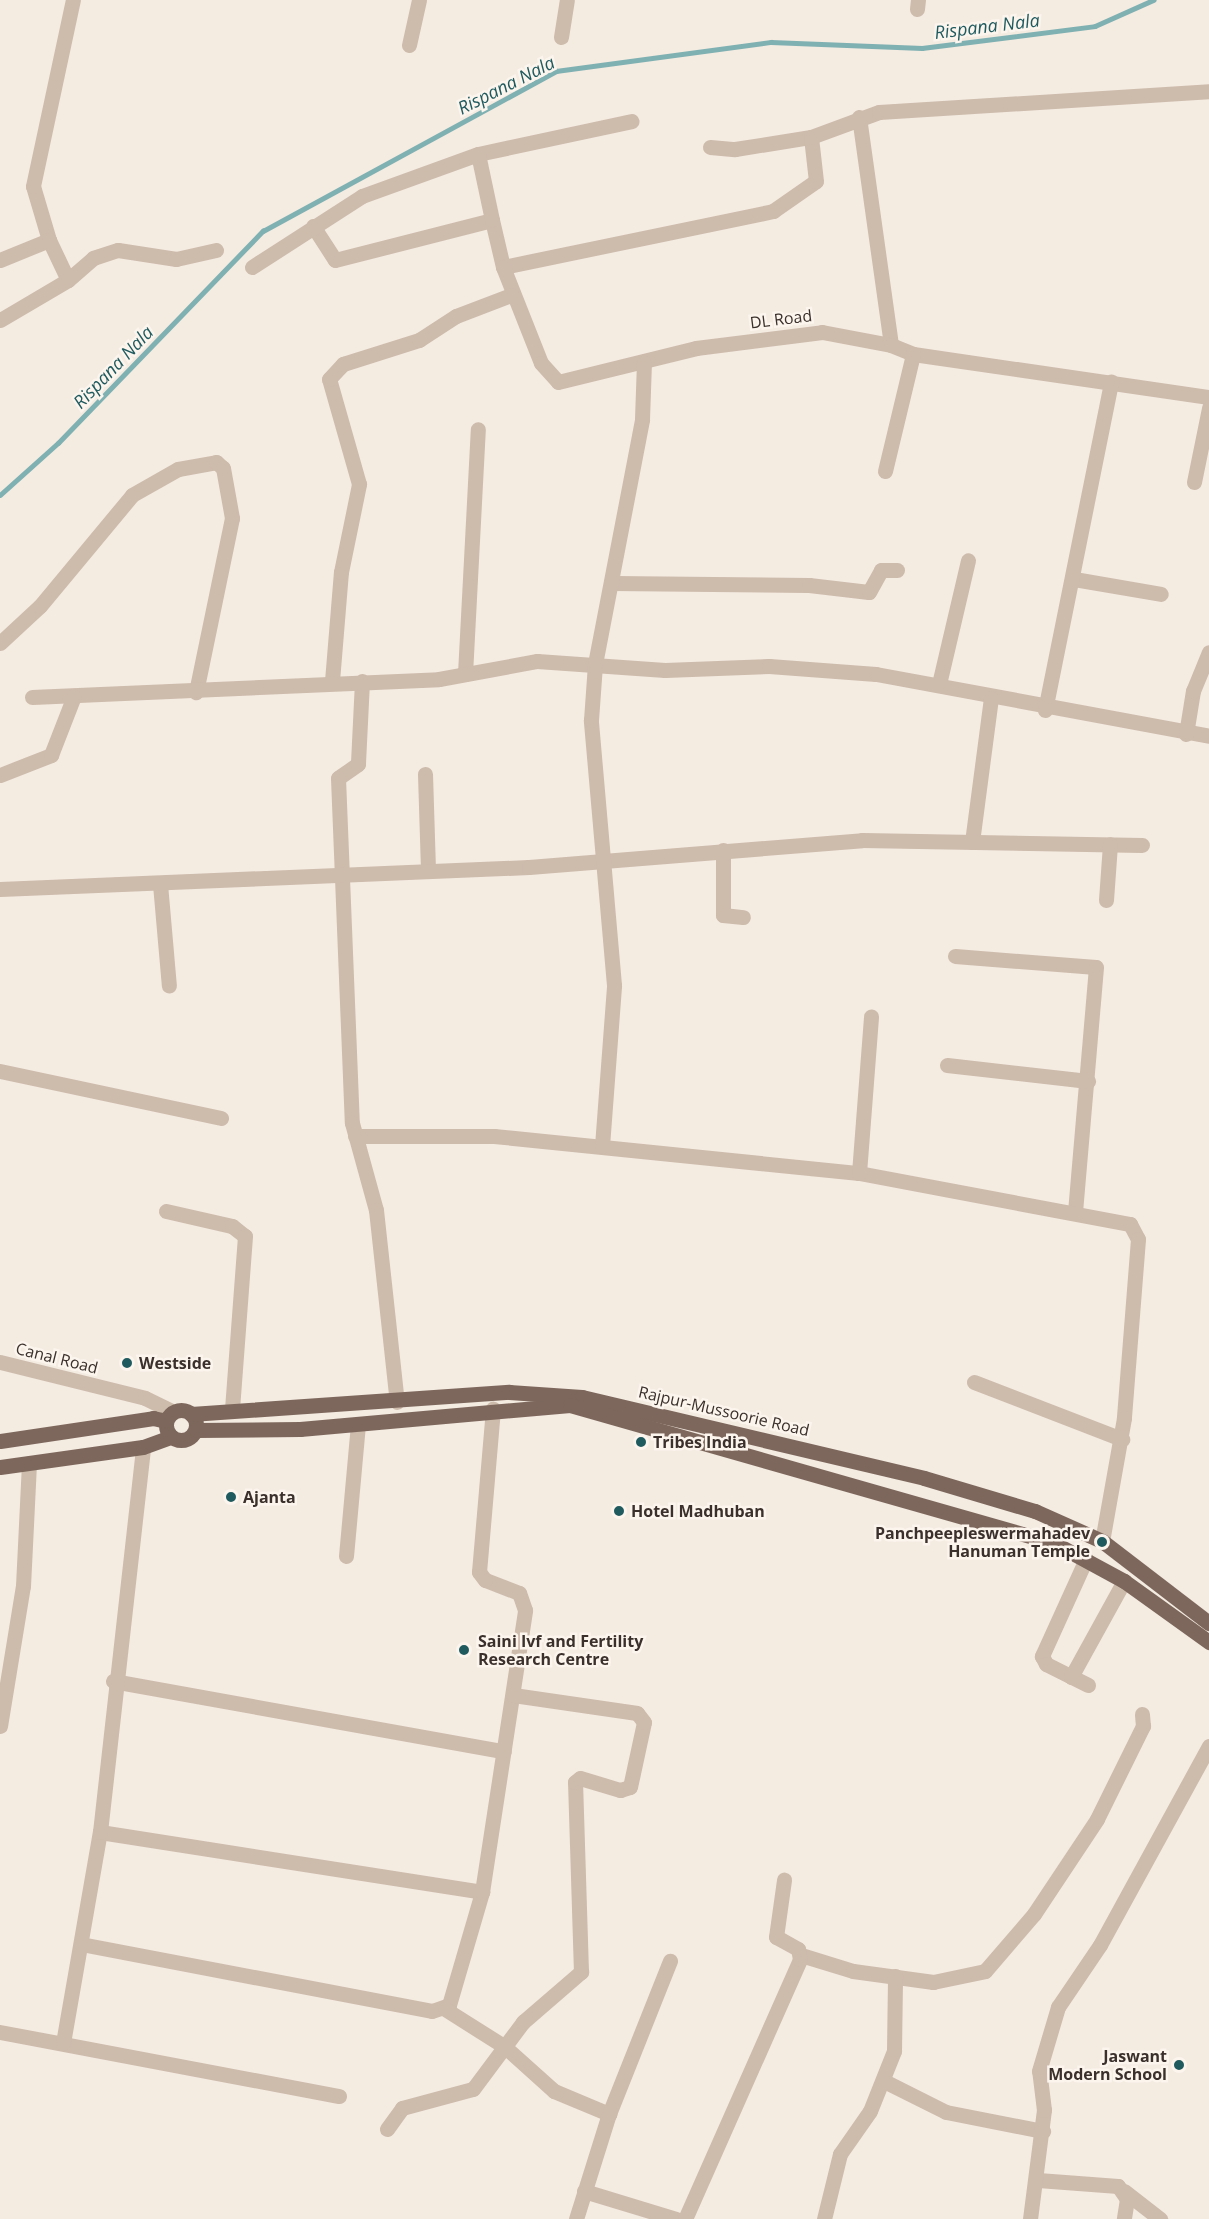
<!DOCTYPE html>
<style>
body{margin:0}
#map{position:relative;width:1209px;height:2219px;overflow:hidden;background:#f4ebe1;font-family:"Open Sans",sans-serif}
div>[style]{position:absolute}
.stream>*{height:4.5px;margin:-2.25px;padding:0 2.25px;transform-origin:2.25px;border-radius:2.25px;background:#7fb0b2}
.minor>*{height:15px;margin:-7.5px;padding:0 7.5px;transform-origin:7.5px;border-radius:7.5px;background:#cdbbac}
.major>*{height:15px;margin:-7.5px;padding:0 7.5px;transform-origin:7.5px;border-radius:7.5px;background:#7d675c}
.major>.ring{margin:-7.5px;padding:0;box-sizing:content-box;background:none;border:15px solid #7d675c;border-radius:50%}
.dots>*{width:16px;height:16px;translate:-50% -50%;box-sizing:border-box;border:3px solid #fbf5ee;border-radius:50%}
span{translate:-50% -50%;white-space:nowrap;text-align:center;line-height:1.15;-webkit-text-stroke:5px #fbf5ee;paint-order:stroke}
.street-label{font-size:16px;color:#3b302b}
.poi-label{font-size:16px;color:#3b302b;font-weight:700}
.left{translate:0 -50%;text-align:left}
.right{translate:-100% -50%;text-align:right}
.water-label{font-size:18px;color:#1f5a5e;font-style:italic}
</style>
<div id="map">
<div class="stream">
<i style="left:0;top:495px;width:78px;rotate:-41.9deg"></i>
<i style="left:58px;top:443px;width:295px;rotate:-46deg"></i>
<i style="left:263px;top:231px;width:334px;rotate:-28.6deg"></i>
<i style="left:556px;top:71px;width:217px;rotate:-7.7deg"></i>
<i style="left:771px;top:42px;width:151px;rotate:2.3deg"></i>
<i style="left:922px;top:48px;width:174px;rotate:-7.2deg"></i>
<i style="left:1095px;top:26px;width:64px;rotate:-24.1deg"></i>
</div>
<div class="minor">
<i style="left:917px;top:9px;width:9px;rotate:-84deg"></i>
<i style="left:561px;top:37px;width:37px;rotate:-81deg"></i>
<i style="left:409px;top:45px;width:46px;rotate:-77.5deg"></i>
<i style="left:859px;top:117px;width:230px;rotate:82deg"></i>
<i style="left:710px;top:147px;width:25px;rotate:5deg"></i>
<i style="left:735px;top:149px;width:77px;rotate:-9deg"></i>
<i style="left:478px;top:154px;width:157px;rotate:-12.1deg"></i>
<i style="left:313px;top:226px;width:40px;rotate:57.1deg"></i>
<i style="left:335px;top:260px;width:162px;rotate:-14.3deg"></i>
<i style="left:492px;top:220px;width:48px;rotate:76.8deg"></i>
<i style="left:503px;top:267px;width:276px;rotate:-11.7deg"></i>
<i style="left:773px;top:211px;width:52px;rotate:-34.9deg"></i>
<i style="left:816px;top:181px;width:44px;rotate:-96.5deg"></i>
<i style="left:811px;top:137px;width:72px;rotate:-20.2deg"></i>
<i style="left:879px;top:112px;width:331px;rotate:-3.6deg"></i>
<i style="left:49px;top:240px;width:56px;rotate:-106.5deg"></i>
<i style="left:33px;top:186px;width:190px;rotate:-77.9deg"></i>
<i style="left:0;top:260px;width:53px;rotate:-22.2deg"></i>
<i style="left:49px;top:240px;width:44px;rotate:64.6deg"></i>
<i style="left:68px;top:280px;width:79px;rotate:149.5deg"></i>
<i style="left:252px;top:267px;width:131px;rotate:-32.8deg"></i>
<i style="left:362px;top:196px;width:123px;rotate:-19.9deg"></i>
<i style="left:478px;top:154px;width:67px;rotate:78deg"></i>
<i style="left:503px;top:267px;width:103px;rotate:68.4deg"></i>
<i style="left:541px;top:363px;width:25px;rotate:48deg"></i>
<i style="left:558px;top:382px;width:142px;rotate:-13.8deg"></i>
<i style="left:696px;top:348px;width:127px;rotate:-7.2deg"></i>
<i style="left:822px;top:332px;width:70px;rotate:10.7deg"></i>
<i style="left:891px;top:345px;width:24px;rotate:22deg"></i>
<i style="left:913px;top:354px;width:299px;rotate:8.3deg"></i>
<i style="left:68px;top:280px;width:33px;rotate:-41deg"></i>
<i style="left:93px;top:258px;width:26px;rotate:-18deg"></i>
<i style="left:118px;top:250px;width:59px;rotate:8.8deg"></i>
<i style="left:176px;top:259px;width:41px;rotate:-12.7deg"></i>
<i style="left:885px;top:471px;width:120px;rotate:-76.5deg"></i>
<i style="left:1194px;top:482px;width:76px;rotate:-78.5deg"></i>
<i style="left:1074px;top:579px;width:88px;rotate:9.8deg"></i>
<i style="left:612px;top:583px;width:197px;rotate:0.6deg"></i>
<i style="left:809px;top:585px;width:60px;rotate:6.7deg"></i>
<i style="left:869px;top:592px;width:25px;rotate:-61deg"></i>
<i style="left:881px;top:570px;width:16px"></i>
<i style="left:0;top:643px;width:54px;rotate:-42.8deg"></i>
<i style="left:40px;top:606px;width:144px;rotate:-50.3deg"></i>
<i style="left:132px;top:495px;width:53px;rotate:-29.5deg"></i>
<i style="left:178px;top:469px;width:39px;rotate:-10deg"></i>
<i style="left:216px;top:462px;width:9px;rotate:41deg"></i>
<i style="left:223px;top:468px;width:51px;rotate:79.8deg"></i>
<i style="left:232px;top:518px;width:178px;rotate:101.7deg"></i>
<i style="left:465px;top:674px;width:245px;rotate:-87deg"></i>
<i style="left:332px;top:681px;width:109px;rotate:-85.3deg"></i>
<i style="left:341px;top:572px;width:90px;rotate:-78.4deg"></i>
<i style="left:359px;top:484px;width:109px;rotate:-105.9deg"></i>
<i style="left:329px;top:379px;width:21px;rotate:-47deg"></i>
<i style="left:343px;top:364px;width:80px;rotate:-17.5deg"></i>
<i style="left:419px;top:340px;width:44px;rotate:-33deg"></i>
<i style="left:456px;top:316px;width:59px;rotate:-20.9deg"></i>
<i style="left:362px;top:681px;width:83px;rotate:92.8deg"></i>
<i style="left:358px;top:764px;width:24px;rotate:145deg"></i>
<i style="left:338px;top:778px;width:345px;rotate:87.7deg"></i>
<i style="left:352px;top:1123px;width:90px;rotate:74.6deg"></i>
<i style="left:376px;top:1210px;width:193px;rotate:83.8deg"></i>
<i style="left:939px;top:684px;width:127px;rotate:-76.8deg"></i>
<i style="left:32px;top:697px;width:407px;rotate:-2.5deg"></i>
<i style="left:439px;top:679px;width:100px;rotate:-10.4deg"></i>
<i style="left:537px;top:661px;width:128px;rotate:4deg"></i>
<i style="left:665px;top:670px;width:104px;rotate:-2.2deg"></i>
<i style="left:769px;top:666px;width:107px;rotate:4.3deg"></i>
<i style="left:876px;top:674px;width:339px;rotate:10.5deg"></i>
<i style="left:1045px;top:710px;width:335px;rotate:-78.6deg"></i>
<i style="left:1186px;top:734px;width:44px;rotate:-80.8deg"></i>
<i style="left:1193px;top:691px;width:42px;rotate:-67.7deg"></i>
<i style="left:425px;top:774px;width:95px;rotate:88.2deg"></i>
<i style="left:0;top:775px;width:55px;rotate:-21.4deg"></i>
<i style="left:51px;top:755px;width:63px;rotate:-68.7deg"></i>
<i style="left:972px;top:842px;width:145px;rotate:-82.5deg"></i>
<i style="left:723px;top:850px;width:65px;rotate:90deg"></i>
<i style="left:723px;top:915px;width:20px;rotate:6deg"></i>
<i style="left:160px;top:884px;width:102px;rotate:85deg"></i>
<i style="left:0;top:889px;width:529px;rotate:-2.38deg"></i>
<i style="left:529px;top:867px;width:334px;rotate:-4.6deg"></i>
<i style="left:862px;top:840px;width:280px;rotate:1deg"></i>
<i style="left:1106px;top:900px;width:56px;rotate:-85.9deg"></i>
<i style="left:955px;top:956px;width:141px;rotate:4.5deg"></i>
<i style="left:1096px;top:967px;width:244px;rotate:94.9deg"></i>
<i style="left:947px;top:1065px;width:142px;rotate:6.5deg"></i>
<i style="left:0;top:1071px;width:226px;rotate:12deg"></i>
<i style="left:355px;top:1136px;width:139px"></i>
<i style="left:494px;top:1136px;width:367px;rotate:5.8deg"></i>
<i style="left:859px;top:1173px;width:276px;rotate:10.7deg"></i>
<i style="left:1130px;top:1224px;width:17px;rotate:62deg"></i>
<i style="left:1138px;top:1239px;width:180px;rotate:94.5deg"></i>
<i style="left:1124px;top:1418px;width:125px;rotate:100.1deg"></i>
<i style="left:602px;top:1146px;width:161px;rotate:-85.7deg"></i>
<i style="left:614px;top:985px;width:266px;rotate:-95deg"></i>
<i style="left:591px;top:720px;width:56px;rotate:-85.9deg"></i>
<i style="left:595px;top:664px;width:249px;rotate:-79.1deg"></i>
<i style="left:642px;top:419px;width:56px;rotate:-88deg"></i>
<i style="left:859px;top:1173px;width:157px;rotate:-85.6deg"></i>
<i style="left:166px;top:1211px;width:68px;rotate:12.8deg"></i>
<i style="left:232px;top:1226px;width:16px;rotate:38deg"></i>
<i style="left:245px;top:1236px;width:174px;rotate:94.3deg"></i>
<i style="left:0;top:1362px;width:149px;rotate:13.9deg"></i>
<i style="left:145px;top:1398px;width:32px;rotate:26deg"></i>
<i style="left:974px;top:1382px;width:159px;rotate:21.1deg"></i>
<i style="left:346px;top:1556px;width:132px;rotate:-84.8deg"></i>
<i style="left:1086px;top:1559px;width:107px;rotate:114.4deg"></i>
<i style="left:1042px;top:1656px;width:9px;rotate:63deg"></i>
<i style="left:1046px;top:1664px;width:47px;rotate:26.6deg"></i>
<i style="left:1071px;top:1677px;width:110px;rotate:-61.1deg"></i>
<i style="left:113px;top:1681px;width:397px;rotate:10.2deg"></i>
<i style="left:0;top:1726px;width:142px;rotate:-80.7deg"></i>
<i style="left:23px;top:1586px;width:123px;rotate:-87.2deg"></i>
<i style="left:100px;top:1832px;width:387px;rotate:8.9deg"></i>
<i style="left:81px;top:1944px;width:357px;rotate:10.8deg"></i>
<i style="left:432px;top:2011px;width:18px;rotate:-19deg"></i>
<i style="left:449px;top:2005px;width:118px;rotate:-73.7deg"></i>
<i style="left:482px;top:1892px;width:285px;rotate:-81.3deg"></i>
<i style="left:525px;top:1610px;width:18px;rotate:-109deg"></i>
<i style="left:519px;top:1593px;width:36px;rotate:-159deg"></i>
<i style="left:485px;top:1580px;width:10px;rotate:-127deg"></i>
<i style="left:479px;top:1572px;width:164px;rotate:-85.1deg"></i>
<i style="left:801px;top:1955px;width:54px;rotate:17.1deg"></i>
<i style="left:853px;top:1971px;width:81px;rotate:7.8deg"></i>
<i style="left:933px;top:1982px;width:53px;rotate:-11.9deg"></i>
<i style="left:985px;top:1971px;width:75px;rotate:-49.3deg"></i>
<i style="left:1034px;top:1914px;width:114px;rotate:-56.4deg"></i>
<i style="left:1097px;top:1819px;width:104px;rotate:-63.7deg"></i>
<i style="left:1143px;top:1726px;width:12px;rotate:-95deg"></i>
<i style="left:445px;top:2009px;width:71px;rotate:32.3deg"></i>
<i style="left:505px;top:2047px;width:66px;rotate:41.9deg"></i>
<i style="left:554px;top:2091px;width:60px;rotate:22.7deg"></i>
<i style="left:0;top:2032px;width:345px;rotate:10.7deg"></i>
<i style="left:63px;top:2043px;width:214px;rotate:-80.1deg"></i>
<i style="left:100px;top:1832px;width:387px;rotate:-83.6deg"></i>
<i style="left:884px;top:2081px;width:69px;rotate:26.6deg"></i>
<i style="left:946px;top:2112px;width:99px;rotate:11.1deg"></i>
<i style="left:387px;top:2129px;width:26px;rotate:-54deg"></i>
<i style="left:402px;top:2108px;width:73px;rotate:-15deg"></i>
<i style="left:473px;top:2089px;width:84px;rotate:-53.3deg"></i>
<i style="left:523px;top:2022px;width:77px;rotate:-40.8deg"></i>
<i style="left:581px;top:1972px;width:190px;rotate:-91.8deg"></i>
<i style="left:575px;top:1782px;width:6px;rotate:-39deg"></i>
<i style="left:580px;top:1778px;width:42px;rotate:16.7deg"></i>
<i style="left:620px;top:1790px;width:10px;rotate:-17deg"></i>
<i style="left:630px;top:1787px;width:66px;rotate:-77.8deg"></i>
<i style="left:644px;top:1722px;width:11px;rotate:-128deg"></i>
<i style="left:637px;top:1713px;width:125px;rotate:-171.7deg"></i>
<i style="left:1038px;top:2180px;width:80px;rotate:4.3deg"></i>
<i style="left:1118px;top:2186px;width:16px;rotate:55deg"></i>
<i style="left:1127px;top:2199px;width:20px;rotate:99deg"></i>
<i style="left:584px;top:2191px;width:96px;rotate:16.9deg"></i>
<i style="left:1124px;top:2191px;width:46px;rotate:37.9deg"></i>
<i style="left:576px;top:2219px;width:110px;rotate:-72.6deg"></i>
<i style="left:609px;top:2114px;width:165px;rotate:-68.3deg"></i>
<i style="left:685px;top:2219px;width:284px;rotate:-66.1deg"></i>
<i style="left:800px;top:1959px;width:10px;rotate:-101deg"></i>
<i style="left:798px;top:1949px;width:25px;rotate:-151deg"></i>
<i style="left:776px;top:1937px;width:58px;rotate:-82deg"></i>
<i style="left:824px;top:2219px;width:67px;rotate:-76.2deg"></i>
<i style="left:840px;top:2154px;width:52px;rotate:-55.1deg"></i>
<i style="left:870px;top:2111px;width:65px;rotate:-68.2deg"></i>
<i style="left:894px;top:2051px;width:75px;rotate:-89.2deg"></i>
<i style="left:1030px;top:2219px;width:110px;rotate:-82.7deg"></i>
<i style="left:1044px;top:2110px;width:39px;rotate:-97deg"></i>
<i style="left:1039px;top:2071px;width:67px;rotate:-73.5deg"></i>
<i style="left:1058px;top:2007px;width:75px;rotate:-55.9deg"></i>
<i style="left:1100px;top:1945px;width:227px;rotate:-61.3deg"></i>
</div>
<div class="major">
<i class="ring" style="left:166px;top:1410px;width:15px;height:15px"></i>
<i style="left:191px;top:1414px;width:319px;rotate:-4deg"></i>
<i style="left:509px;top:1392px;width:73px;rotate:3.9deg"></i>
<i style="left:582px;top:1397px;width:351px;rotate:13.3deg"></i>
<i style="left:924px;top:1478px;width:116px;rotate:16.6deg"></i>
<i style="left:1035px;top:1511px;width:73px;rotate:24.1deg"></i>
<i style="left:1102px;top:1541px;width:135px;rotate:37.5deg"></i>
<i style="left:196px;top:1430px;width:104px;rotate:-0.6deg"></i>
<i style="left:300px;top:1429px;width:271px;rotate:-5.1deg"></i>
<i style="left:570px;top:1405px;width:503px;rotate:15.91deg"></i>
<i style="left:1054px;top:1543px;width:80px;rotate:28.5deg"></i>
<i style="left:1124px;top:1581px;width:105px;rotate:35.7deg"></i>
<i style="left:0;top:1441px;width:155px;rotate:-8.5deg"></i>
<i style="left:153px;top:1418px;width:13px;rotate:13deg"></i>
<i style="left:0;top:1467px;width:144px;rotate:-8deg"></i>
<i style="left:143px;top:1447px;width:30px;rotate:-20deg"></i>
</div>
<div class="dots">
<i style="left:127px;top:1363px;background:#1f5a5e"></i>
<i style="left:641px;top:1442px;background:#1f5a5e"></i>
<i style="left:231px;top:1497px;background:#1f5a5e"></i>
<i style="left:619px;top:1511px;background:#1f5a5e"></i>
<i style="left:1102px;top:1542px;background:#1f5a5e"></i>
<i style="left:464px;top:1650px;background:#1f5a5e"></i>
<i style="left:1179px;top:2065px;background:#1f5a5e"></i>
</div>
<div class="street-label">
<span style="left:781px;top:319px;rotate:-7deg">DL Road</span>
<span style="left:57px;top:1358px;rotate:14deg">Canal Road</span>
<span style="left:724px;top:1411px;rotate:13deg">Rajpur-Mussoorie Road</span>
</div>
<div class="poi-label">
<span class="left" style="left:139px;top:1363px">Westside</span>
<span class="left" style="left:653px;top:1442px">Tribes India</span>
<span class="left" style="left:243px;top:1497px">Ajanta</span>
<span class="left" style="left:631px;top:1511px">Hotel Madhuban</span>
<span class="right" style="left:1090px;top:1542px">Panchpeepleswermahadev<br>Hanuman Temple</span>
<span class="left" style="left:478px;top:1650px">Saini Ivf and Fertility<br>Research Centre</span>
<span class="right" style="left:1167px;top:2065px">Jaswant<br>Modern School</span>
</div>
<div class="water-label">
<span style="left:987px;top:26px;rotate:-7deg">Rispana Nala</span>
<span style="left:506px;top:85px;rotate:-27deg">Rispana Nala</span>
<span style="left:113px;top:367px;rotate:-46deg">Rispana Nala</span>
</div>
</div>
